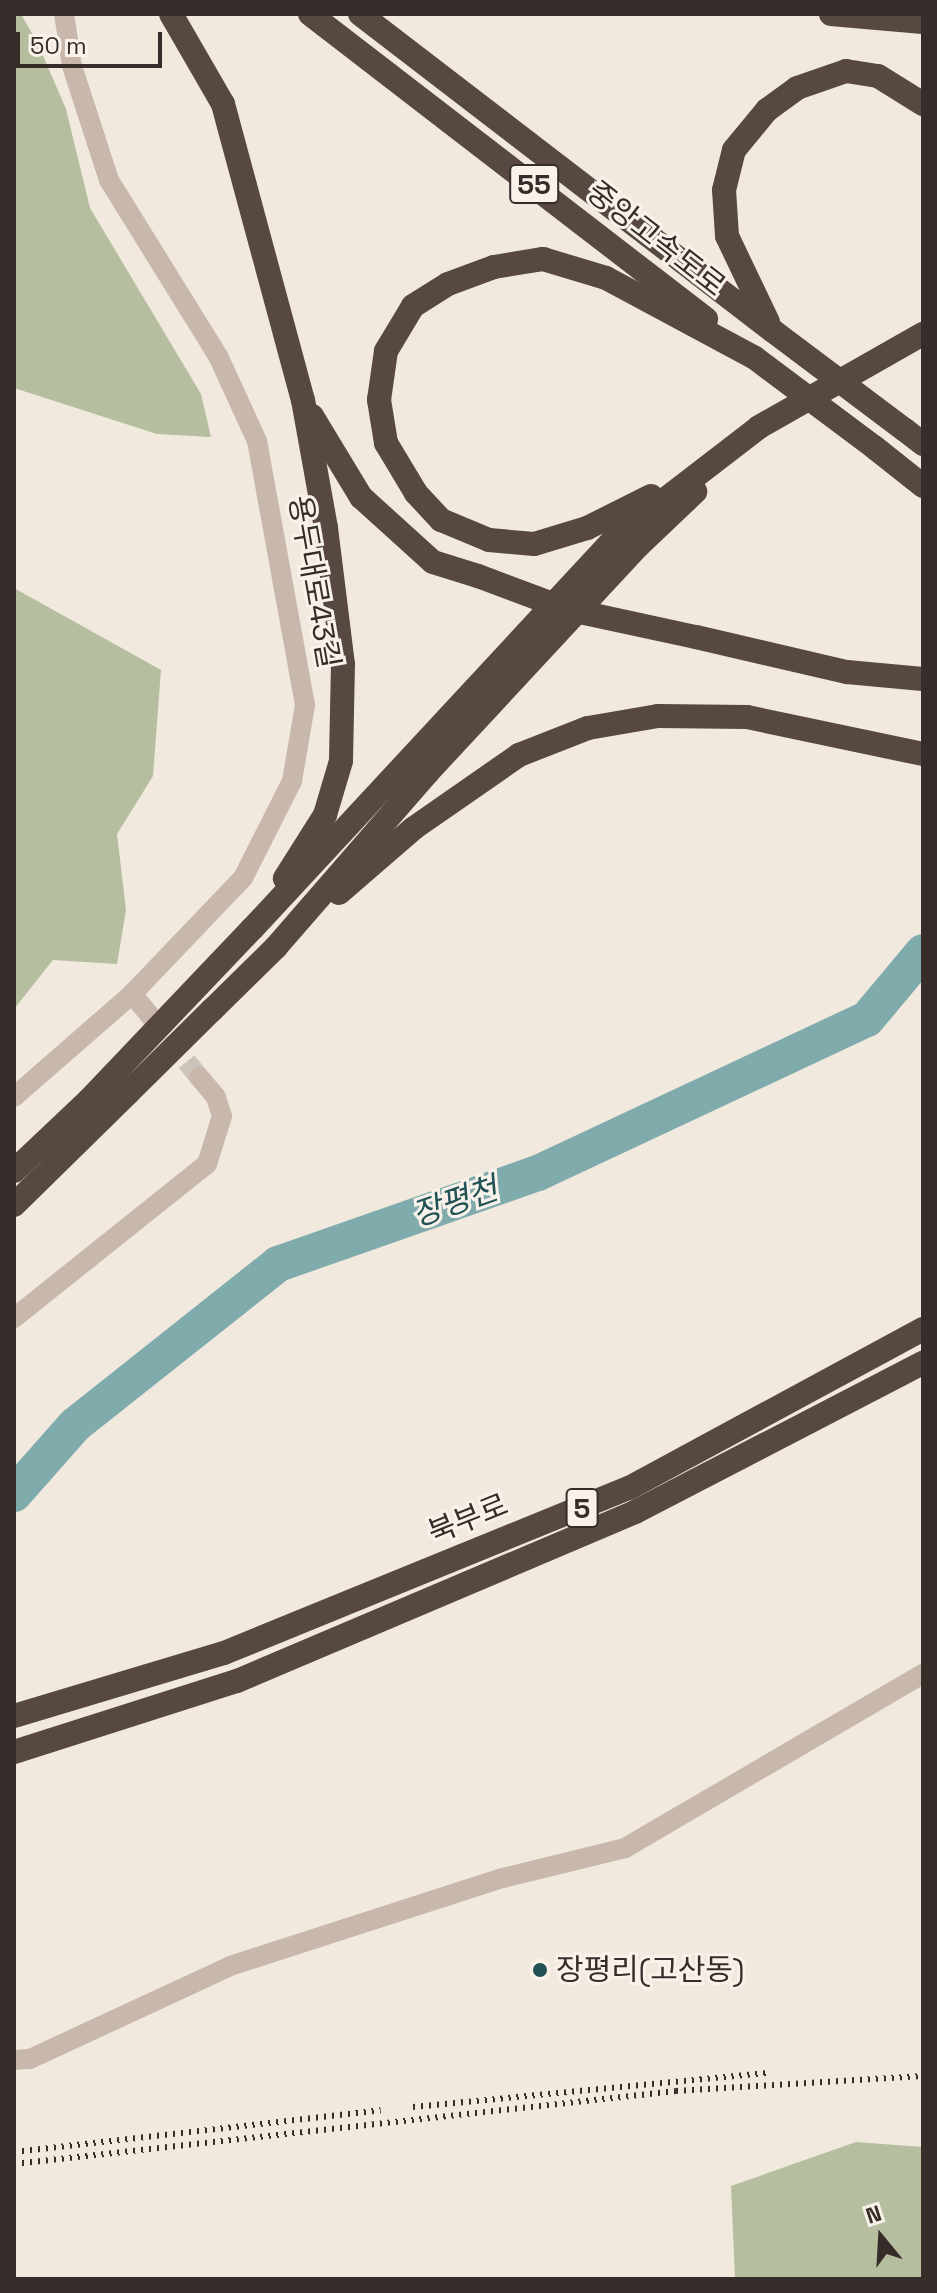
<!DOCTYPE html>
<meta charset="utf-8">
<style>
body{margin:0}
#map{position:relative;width:937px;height:2293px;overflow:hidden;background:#f1e8de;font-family:"Space Grotesk","Noto Sans KR",sans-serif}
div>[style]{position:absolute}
.green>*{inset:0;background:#b5bf9f}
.river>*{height:36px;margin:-18px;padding:0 18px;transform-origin:18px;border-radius:18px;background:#7fabac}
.minor-tunnel>*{height:20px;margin-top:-10px;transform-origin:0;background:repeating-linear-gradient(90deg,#ccc3ba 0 20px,transparent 0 30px)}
.minor>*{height:20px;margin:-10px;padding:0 10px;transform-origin:10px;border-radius:10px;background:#c8b8ab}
.highway>*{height:24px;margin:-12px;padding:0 12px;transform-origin:12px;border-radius:12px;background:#574841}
.rail>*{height:6px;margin-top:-3px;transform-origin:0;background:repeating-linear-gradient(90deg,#362d2a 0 2px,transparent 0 8px)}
.highway-bridge>*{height:24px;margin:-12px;padding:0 12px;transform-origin:12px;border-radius:12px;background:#574841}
.dots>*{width:22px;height:22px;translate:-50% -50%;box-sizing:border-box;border:4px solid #f9f2eb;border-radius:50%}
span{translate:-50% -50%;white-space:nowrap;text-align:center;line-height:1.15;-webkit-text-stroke:6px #f9f2eb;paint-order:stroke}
.shield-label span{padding:2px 6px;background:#f9f2eb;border:2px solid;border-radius:6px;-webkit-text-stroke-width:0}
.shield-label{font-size:28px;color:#362d2a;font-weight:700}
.street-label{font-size:30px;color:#362d2a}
.poi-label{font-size:30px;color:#362d2a}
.left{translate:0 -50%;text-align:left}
.water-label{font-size:32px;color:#225255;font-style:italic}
.frame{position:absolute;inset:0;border:16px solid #362d2a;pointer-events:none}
.north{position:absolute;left:841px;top:2197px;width:80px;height:80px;-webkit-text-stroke:6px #f9f2eb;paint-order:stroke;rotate:342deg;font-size:22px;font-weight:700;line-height:32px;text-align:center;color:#362d2a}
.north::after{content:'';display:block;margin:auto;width:28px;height:36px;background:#362d2a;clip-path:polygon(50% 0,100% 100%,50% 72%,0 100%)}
.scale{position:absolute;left:16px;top:32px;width:146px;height:36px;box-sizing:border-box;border:4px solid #362d2a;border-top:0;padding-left:10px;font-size:24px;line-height:28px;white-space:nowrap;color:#362d2a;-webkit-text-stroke:6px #f9f2eb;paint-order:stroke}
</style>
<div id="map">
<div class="green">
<i style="clip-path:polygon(14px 14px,21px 14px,38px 44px,66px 109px,90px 208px,201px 394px,211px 437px,157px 434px,14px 388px)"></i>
<i style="clip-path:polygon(14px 588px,161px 670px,153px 776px,117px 834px,126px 910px,117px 964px,53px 960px,14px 1009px)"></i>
<i style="clip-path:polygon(856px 2142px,923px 2147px,923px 2279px,735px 2279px,731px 2186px)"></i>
</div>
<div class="river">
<i style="left:14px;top:1494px;width:92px;rotate:-48.5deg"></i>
<i style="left:75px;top:1425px;width:259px;rotate:-38.4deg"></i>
<i style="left:278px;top:1264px;width:275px;rotate:-19.3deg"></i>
<i style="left:538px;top:1173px;width:363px;rotate:-25.1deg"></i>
<i style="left:867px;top:1019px;width:87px;rotate:-50.1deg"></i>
</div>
<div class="minor-tunnel">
<i style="left:149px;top:1015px;width:80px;rotate:51.1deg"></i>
</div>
<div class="minor">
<i style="left:132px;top:994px;width:26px;rotate:50deg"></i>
<i style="left:14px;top:1097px;width:157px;rotate:-41.1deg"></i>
<i style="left:132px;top:994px;width:161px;rotate:-46.3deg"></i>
<i style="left:243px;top:878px;width:109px;rotate:-63.2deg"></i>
<i style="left:292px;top:781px;width:77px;rotate:-80.3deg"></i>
<i style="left:305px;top:705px;width:268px;rotate:-100.3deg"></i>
<i style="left:257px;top:441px;width:94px;rotate:-114.6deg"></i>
<i style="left:218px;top:356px;width:207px;rotate:-121.8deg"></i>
<i style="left:109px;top:180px;width:120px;rotate:-108deg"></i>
<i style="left:72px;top:66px;width:53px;rotate:-98.7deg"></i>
<i style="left:14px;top:1318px;width:247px;rotate:-38.6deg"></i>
<i style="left:207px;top:1164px;width:50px;rotate:-72.6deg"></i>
<i style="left:222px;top:1116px;width:20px;rotate:-108deg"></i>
<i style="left:216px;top:1097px;width:26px;rotate:-130deg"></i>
<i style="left:14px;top:2060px;width:16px;rotate:-4deg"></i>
<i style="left:30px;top:2059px;width:221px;rotate:-24.9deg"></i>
<i style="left:230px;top:1966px;width:287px;rotate:-17.9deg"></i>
<i style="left:503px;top:1878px;width:126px;rotate:-13.8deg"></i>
<i style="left:625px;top:1848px;width:345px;rotate:-30.3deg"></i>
</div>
<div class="highway">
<i style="left:171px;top:14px;width:104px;rotate:60deg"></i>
<i style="left:223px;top:104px;width:307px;rotate:74.9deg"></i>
<i style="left:303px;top:400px;width:130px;rotate:79.8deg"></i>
<i style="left:326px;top:528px;width:137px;rotate:82.9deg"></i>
<i style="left:343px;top:664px;width:97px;rotate:91.2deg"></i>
<i style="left:341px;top:761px;width:56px;rotate:106.5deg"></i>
<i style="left:325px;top:815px;width:75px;rotate:122.4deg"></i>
<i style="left:310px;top:14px;width:500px;rotate:37.6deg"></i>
<i style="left:360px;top:14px;width:521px;rotate:37.51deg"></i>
<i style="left:831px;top:14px;width:92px;rotate:5deg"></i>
<i style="left:768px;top:322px;width:95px;rotate:-115.5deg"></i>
<i style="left:727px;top:236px;width:46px;rotate:-93.7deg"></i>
<i style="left:724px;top:190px;width:41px;rotate:-76deg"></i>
<i style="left:734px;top:150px;width:52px;rotate:-50.5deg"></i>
<i style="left:767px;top:110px;width:37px;rotate:-36deg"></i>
<i style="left:797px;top:88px;width:52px;rotate:-19.1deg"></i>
<i style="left:846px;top:71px;width:32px;rotate:9deg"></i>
<i style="left:878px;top:76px;width:53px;rotate:31.9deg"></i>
<i style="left:312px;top:416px;width:95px;rotate:58.8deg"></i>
<i style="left:361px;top:497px;width:97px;rotate:42.1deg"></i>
<i style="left:433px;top:562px;width:47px;rotate:17.3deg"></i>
<i style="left:905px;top:430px;width:23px;rotate:38deg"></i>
<i style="left:874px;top:447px;width:63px;rotate:38.5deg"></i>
<i style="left:651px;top:496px;width:72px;rotate:153.4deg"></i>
<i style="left:587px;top:528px;width:55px;rotate:163.2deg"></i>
<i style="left:534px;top:544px;width:45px;rotate:-174.9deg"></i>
<i style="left:489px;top:540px;width:52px;rotate:-157.4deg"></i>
<i style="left:441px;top:520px;width:37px;rotate:-133deg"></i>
<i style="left:416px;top:493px;width:58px;rotate:-121deg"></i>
<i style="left:386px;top:443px;width:44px;rotate:-99.2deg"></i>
<i style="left:379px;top:400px;width:49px;rotate:-81.9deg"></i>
<i style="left:386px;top:351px;width:52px;rotate:-59deg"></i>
<i style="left:413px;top:306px;width:41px;rotate:-32.2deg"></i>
<i style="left:448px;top:284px;width:49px;rotate:-20.3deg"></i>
<i style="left:494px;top:267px;width:50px;rotate:-9.3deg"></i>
<i style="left:543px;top:259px;width:66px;rotate:16.8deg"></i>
<i style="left:606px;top:278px;width:169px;rotate:28.2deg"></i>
<i style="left:696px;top:637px;width:155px;rotate:13.1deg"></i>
<i style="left:847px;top:672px;width:76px;rotate:5.3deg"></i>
<i style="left:339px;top:893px;width:99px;rotate:-40.9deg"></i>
<i style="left:414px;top:828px;width:128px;rotate:-34.8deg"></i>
<i style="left:519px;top:755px;width:74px;rotate:-21.4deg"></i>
<i style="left:588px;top:728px;width:71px;rotate:-9.7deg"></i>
<i style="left:658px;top:716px;width:89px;rotate:0.6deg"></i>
<i style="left:747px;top:717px;width:180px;rotate:11.9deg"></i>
<i style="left:212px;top:1010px;width:90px;rotate:-44.5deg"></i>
<i style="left:276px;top:947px;width:232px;rotate:-49deg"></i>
<i style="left:428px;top:772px;width:309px;rotate:-47.1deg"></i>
<i style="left:638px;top:546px;width:79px;rotate:-43.5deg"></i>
<i style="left:14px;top:1171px;width:103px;rotate:-43.4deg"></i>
<i style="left:89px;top:1100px;width:236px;rotate:-46.4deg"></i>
<i style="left:252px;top:929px;width:534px;rotate:-47.13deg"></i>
<i style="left:615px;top:538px;width:182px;rotate:-37.6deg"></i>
<i style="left:759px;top:427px;width:189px;rotate:-29.6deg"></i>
<i style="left:14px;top:1205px;width:160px;rotate:-44.5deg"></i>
<i style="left:14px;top:1716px;width:219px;rotate:-16.7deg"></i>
<i style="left:224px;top:1653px;width:437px;rotate:-22.2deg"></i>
<i style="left:629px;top:1488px;width:334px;rotate:-28.4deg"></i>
<i style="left:14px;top:1752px;width:234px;rotate:-17.7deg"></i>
<i style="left:237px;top:1681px;width:432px;rotate:-23deg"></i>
<i style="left:635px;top:1512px;width:324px;rotate:-27.4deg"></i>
</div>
<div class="rail">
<i style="left:413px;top:2107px;width:356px;rotate:-5.5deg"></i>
<i style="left:14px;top:2152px;width:369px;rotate:-6.5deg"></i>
<i style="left:14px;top:2164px;width:666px;rotate:-6.29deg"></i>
<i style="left:676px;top:2091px;width:247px;rotate:-3.5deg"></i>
</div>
<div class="highway-bridge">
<i style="left:773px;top:331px;width:165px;rotate:36.9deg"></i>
<i style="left:755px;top:358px;width:149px;rotate:36.8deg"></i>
<i style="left:478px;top:576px;width:94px;rotate:20.6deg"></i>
<i style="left:566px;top:609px;width:133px;rotate:12.2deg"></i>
<i style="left:128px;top:1093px;width:118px;rotate:-44.7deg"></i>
</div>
<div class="dots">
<i style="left:540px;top:1970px;background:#225255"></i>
</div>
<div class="shield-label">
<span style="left:534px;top:184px">55</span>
<span style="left:582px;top:1508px">5</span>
</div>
<div class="street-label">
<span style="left:656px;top:239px;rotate:38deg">중앙고속도로</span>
<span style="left:314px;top:582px;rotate:80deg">용두대로43길</span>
<span style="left:468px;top:1519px;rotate:-22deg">북부로</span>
</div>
<div class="poi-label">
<span class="left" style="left:556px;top:1970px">장평리(고산동)</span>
</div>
<div class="water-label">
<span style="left:455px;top:1202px;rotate:-19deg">장평천</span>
</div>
<div class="frame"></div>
<div class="north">N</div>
<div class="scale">50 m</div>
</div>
